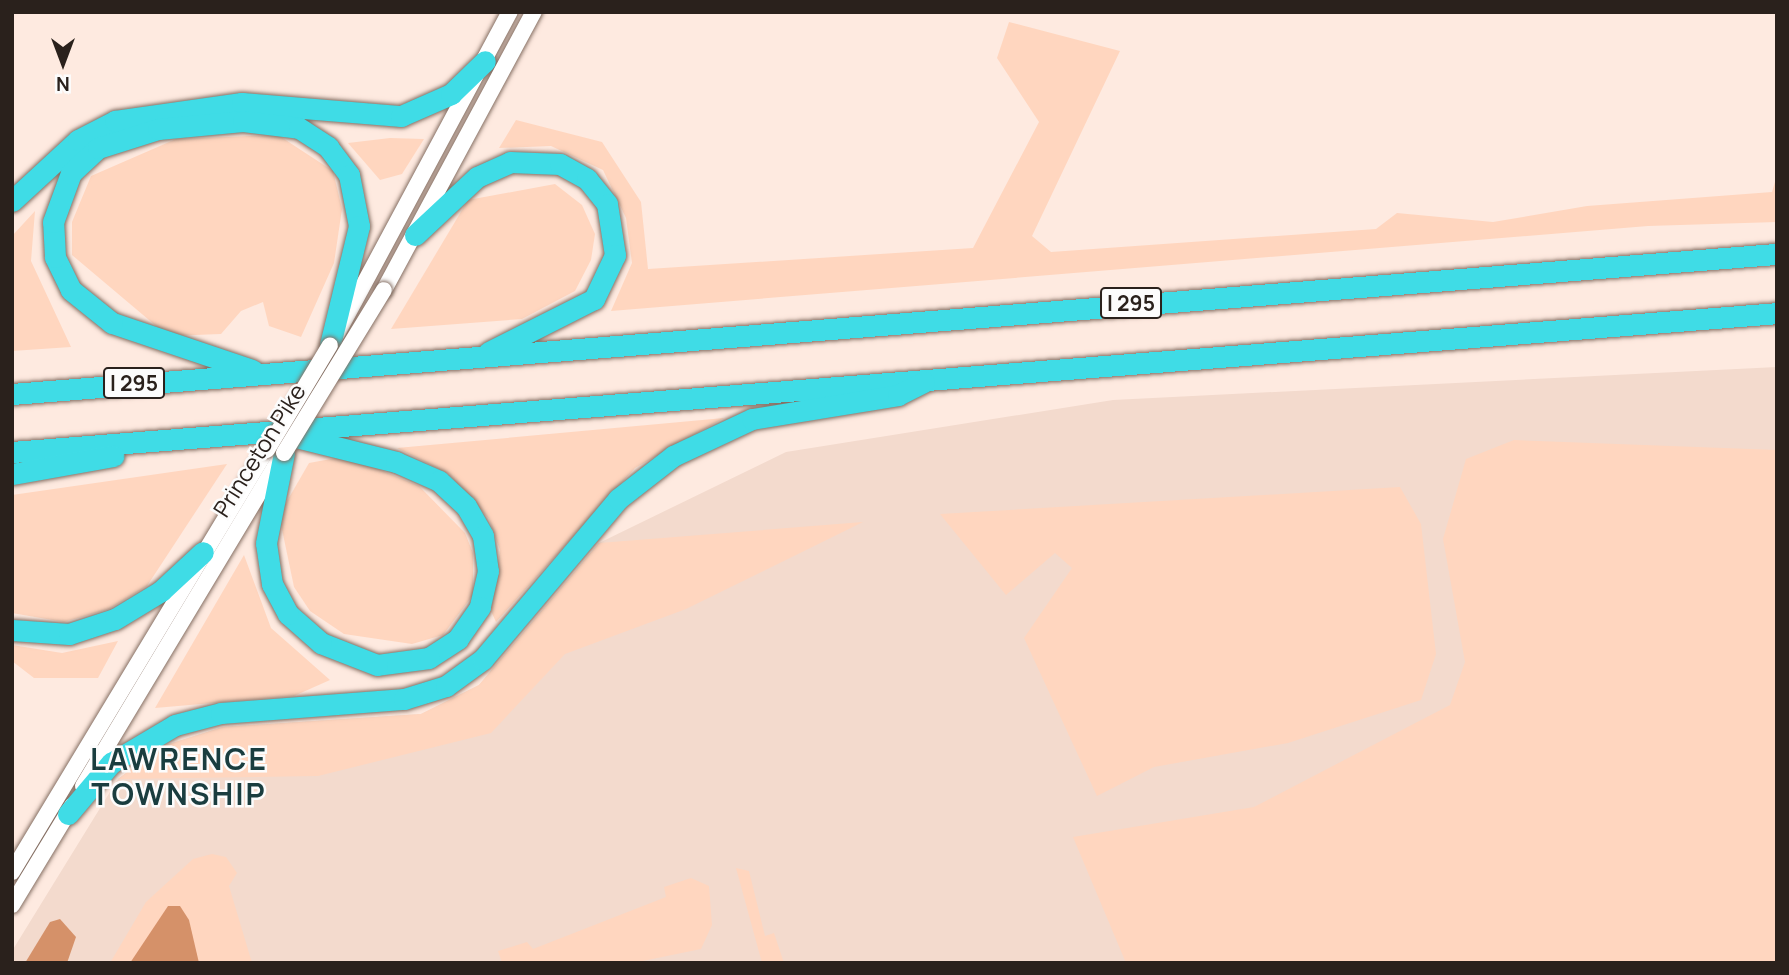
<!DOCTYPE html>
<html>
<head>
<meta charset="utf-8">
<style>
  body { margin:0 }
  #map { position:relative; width:1789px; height:975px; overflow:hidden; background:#feeae0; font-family:Manrope,sans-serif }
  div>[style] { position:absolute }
  .built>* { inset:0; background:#f3dacd }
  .green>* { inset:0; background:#ffd6bf }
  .water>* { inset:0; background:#d59169 }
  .roads { filter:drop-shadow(0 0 2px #856f63) drop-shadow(0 0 2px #856f63) }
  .secondary>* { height:16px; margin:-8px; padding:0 8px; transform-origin:8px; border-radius:8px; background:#fff }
  .highway>* { height:21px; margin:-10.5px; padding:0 10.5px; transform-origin:10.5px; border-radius:10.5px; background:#3fdce6 }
  .bridges { filter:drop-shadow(0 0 2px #856f63) drop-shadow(0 0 2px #856f63) }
  .secondary-bridge>* { height:16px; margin:-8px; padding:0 8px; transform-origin:8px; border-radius:8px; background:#fff }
  span { translate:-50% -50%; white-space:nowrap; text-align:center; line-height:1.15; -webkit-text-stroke:5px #fcfcfc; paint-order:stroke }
  .shield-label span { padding:2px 5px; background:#fcfcfc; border:2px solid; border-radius:5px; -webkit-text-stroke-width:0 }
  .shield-label { font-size:21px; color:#2a211c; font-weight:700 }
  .street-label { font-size:23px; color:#2a211c }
  .district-label { font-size:30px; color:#1a3d3f; font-weight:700; letter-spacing:2px }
  .frame { position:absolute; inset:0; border:14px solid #2a211c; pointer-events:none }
  .north { position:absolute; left:28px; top:28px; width:70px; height:70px; -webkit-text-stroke:5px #fcfcfc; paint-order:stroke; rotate:180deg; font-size:19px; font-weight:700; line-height:28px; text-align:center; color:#2a211c }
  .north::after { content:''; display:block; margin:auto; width:24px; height:32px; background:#2a211c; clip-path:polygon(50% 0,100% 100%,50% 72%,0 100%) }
</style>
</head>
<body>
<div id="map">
  <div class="built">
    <i style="clip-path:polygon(1777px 367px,1777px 963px,12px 963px,12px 951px,118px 779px,163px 746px,223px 727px,421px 714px,479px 685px,599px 543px,786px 452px,1113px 400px)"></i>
  </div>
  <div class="green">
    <i style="clip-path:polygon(1009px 22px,1120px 51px,1032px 236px,1051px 252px,1376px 229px,1397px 213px,1493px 222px,1587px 206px,1772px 192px,1777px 175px,1777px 222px,1648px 226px,611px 311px,632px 263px,626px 218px,603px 170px,551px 146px,499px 148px,516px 120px,602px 142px,641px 202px,648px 269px,973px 248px,1039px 122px,997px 58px)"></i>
    <i style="clip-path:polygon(278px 135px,333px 171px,342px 209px,334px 263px,301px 337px,269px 326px,263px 302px,241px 311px,221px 334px,168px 336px,72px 255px,72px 222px,91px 176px,176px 139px)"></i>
    <i style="clip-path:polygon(390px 138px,424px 139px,402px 174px,380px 180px,348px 143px)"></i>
    <i style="clip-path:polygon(555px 184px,582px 205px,595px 234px,591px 260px,575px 291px,522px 319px,391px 329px,468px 200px)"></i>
    <i style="clip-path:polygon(35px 211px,31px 261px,71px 347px,12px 351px,12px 236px)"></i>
    <i style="clip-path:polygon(724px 418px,635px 468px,496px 622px,491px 611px,500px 550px,489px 519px,449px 474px,397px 448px)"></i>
    <i style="clip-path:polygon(1514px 440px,1777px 450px,1777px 963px,1126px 963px,1073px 837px,1254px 807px,1450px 705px,1465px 662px,1443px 539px,1466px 459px)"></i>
    <i style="clip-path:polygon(347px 456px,419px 486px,465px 533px,473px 553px,473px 595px,443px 635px,412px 644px,344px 634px,310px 611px,294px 587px,279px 515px,309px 463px)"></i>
    <i style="clip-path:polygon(227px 464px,147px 586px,109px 609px,64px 622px,12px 613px,12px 495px)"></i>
    <i style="clip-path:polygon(1400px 487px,1421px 524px,1436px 654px,1421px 700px,1288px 743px,1154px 767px,1097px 796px,1024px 638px,1072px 568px,1055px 553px,1006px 595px,940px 514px)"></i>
    <i style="clip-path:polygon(863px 522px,686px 609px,565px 654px,491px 733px,318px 776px,118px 779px,163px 746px,223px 727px,421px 714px,479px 685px,599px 543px)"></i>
    <i style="clip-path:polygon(244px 555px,271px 628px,330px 680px,294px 696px,155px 708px)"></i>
    <i style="clip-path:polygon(118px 641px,98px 678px,34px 678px,12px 661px,12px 645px,62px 653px)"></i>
    <i style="clip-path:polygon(212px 854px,226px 857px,237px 873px,229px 886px,252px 963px,110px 963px,146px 902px,193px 859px)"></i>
    <i style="clip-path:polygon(736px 868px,749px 871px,765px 936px,774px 933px,784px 963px,762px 963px)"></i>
    <i style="clip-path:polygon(691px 878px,709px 886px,712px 925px,701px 949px,633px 963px,502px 963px,498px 951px,527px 942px,533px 949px,666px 897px,664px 887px)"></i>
  </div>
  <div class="water">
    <i style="clip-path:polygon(168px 906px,180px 906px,189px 920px,199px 963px,130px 963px)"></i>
    <i style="clip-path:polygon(60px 919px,76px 937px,67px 963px,25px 963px,50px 922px)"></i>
  </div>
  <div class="roads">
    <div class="secondary">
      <i style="left:384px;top:290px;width:316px;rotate:-61.7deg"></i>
      <i style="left:337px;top:334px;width:366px;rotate:-61.8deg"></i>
      <i style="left:83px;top:786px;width:380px;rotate:-59deg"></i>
      <i style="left:12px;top:872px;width:493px;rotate:-58.9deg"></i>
      <i style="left:12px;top:905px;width:116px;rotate:-58.8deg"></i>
    </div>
    <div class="highway">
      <i style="left:12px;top:201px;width:90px;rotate:-42.7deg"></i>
      <i style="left:78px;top:140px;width:42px;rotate:-27.2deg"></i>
      <i style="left:115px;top:121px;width:128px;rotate:-8.1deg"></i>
      <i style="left:242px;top:103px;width:160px;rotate:4.7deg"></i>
      <i style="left:401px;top:116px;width:55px;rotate:-23.7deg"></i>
      <i style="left:451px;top:94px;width:47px;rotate:-44.1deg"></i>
      <i style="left:415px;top:235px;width:85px;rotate:-43.1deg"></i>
      <i style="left:477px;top:177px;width:36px;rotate:-24deg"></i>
      <i style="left:510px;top:162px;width:50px;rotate:2.3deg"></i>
      <i style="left:560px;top:164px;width:31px;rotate:29deg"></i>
      <i style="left:587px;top:179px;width:32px;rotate:51deg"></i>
      <i style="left:607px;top:204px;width:52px;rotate:81.1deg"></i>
      <i style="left:615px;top:255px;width:49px;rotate:115.5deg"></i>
      <i style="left:594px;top:299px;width:118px;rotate:153.2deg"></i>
      <i style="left:252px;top:370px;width:148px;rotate:-161.4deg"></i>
      <i style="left:112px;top:323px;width:53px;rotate:-141.2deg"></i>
      <i style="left:71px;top:290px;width:37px;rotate:-116deg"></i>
      <i style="left:55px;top:257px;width:35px;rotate:-93deg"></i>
      <i style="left:53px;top:222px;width:52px;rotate:-69.8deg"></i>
      <i style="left:71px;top:173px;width:37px;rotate:-43deg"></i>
      <i style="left:98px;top:148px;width:63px;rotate:-17.6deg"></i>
      <i style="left:158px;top:129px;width:85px;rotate:-5.4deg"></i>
      <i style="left:243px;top:121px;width:56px;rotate:7.1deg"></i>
      <i style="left:299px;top:128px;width:35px;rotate:33deg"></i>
      <i style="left:328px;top:147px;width:35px;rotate:53deg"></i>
      <i style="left:349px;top:175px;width:52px;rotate:78.9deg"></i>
      <i style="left:359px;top:226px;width:122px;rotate:103.7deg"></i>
      <i style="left:12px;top:394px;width:1771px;rotate:-4.54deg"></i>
      <i style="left:276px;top:432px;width:124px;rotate:14deg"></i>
      <i style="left:396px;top:462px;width:47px;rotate:23.8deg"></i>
      <i style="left:439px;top:481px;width:37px;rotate:43deg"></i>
      <i style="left:466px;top:506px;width:34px;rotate:60deg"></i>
      <i style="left:483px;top:536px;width:35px;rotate:82deg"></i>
      <i style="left:488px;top:571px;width:37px;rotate:103deg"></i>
      <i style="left:480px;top:607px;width:39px;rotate:125deg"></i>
      <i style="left:458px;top:639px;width:35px;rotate:147deg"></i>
      <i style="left:429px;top:658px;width:52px;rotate:172.3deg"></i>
      <i style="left:377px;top:665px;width:60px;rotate:-158.6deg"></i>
      <i style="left:321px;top:643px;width:44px;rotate:-138.7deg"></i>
      <i style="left:288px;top:614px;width:34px;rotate:-118deg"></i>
      <i style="left:272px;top:584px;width:41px;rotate:-98.3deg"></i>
      <i style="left:266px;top:543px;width:92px;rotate:-78.7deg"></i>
      <i style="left:12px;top:452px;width:1770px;rotate:-4.5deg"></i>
      <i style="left:12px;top:474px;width:103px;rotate:-10.1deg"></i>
      <i style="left:12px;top:630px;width:57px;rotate:4deg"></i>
      <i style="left:69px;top:634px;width:48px;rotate:-18.1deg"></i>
      <i style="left:115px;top:619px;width:54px;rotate:-31.3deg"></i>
      <i style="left:161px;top:591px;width:57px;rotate:-42.9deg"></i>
      <i style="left:68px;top:814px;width:67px;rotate:-49.9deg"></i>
      <i style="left:111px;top:763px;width:74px;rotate:-30.7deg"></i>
      <i style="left:175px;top:725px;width:48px;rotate:-14.6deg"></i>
      <i style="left:221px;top:713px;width:184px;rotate:-4.4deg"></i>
      <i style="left:404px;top:699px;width:44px;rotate:-17.2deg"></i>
      <i style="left:446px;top:686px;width:46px;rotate:-36.1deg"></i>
      <i style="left:483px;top:659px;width:209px;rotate:-49.8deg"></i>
      <i style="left:618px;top:499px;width:70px;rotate:-38deg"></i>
      <i style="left:673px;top:456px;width:87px;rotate:-25.1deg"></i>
      <i style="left:752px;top:419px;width:148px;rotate:-9.3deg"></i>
      <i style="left:898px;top:395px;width:29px;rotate:-27deg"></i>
    </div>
  </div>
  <div class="bridges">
    <div class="secondary-bridge">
      <i style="left:267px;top:450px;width:122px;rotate:-59deg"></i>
      <i style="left:284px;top:453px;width:191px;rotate:-58.5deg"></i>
    </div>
  </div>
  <div class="shield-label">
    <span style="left:1131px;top:303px">I 295</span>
    <span style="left:134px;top:383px">I 295</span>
  </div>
  <div class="street-label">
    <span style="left:259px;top:450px;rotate:-58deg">Princeton Pike</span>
  </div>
  <div class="district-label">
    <span style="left:179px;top:776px">LAWRENCE<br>TOWNSHIP</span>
  </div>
  <div class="frame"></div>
  <div class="north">N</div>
</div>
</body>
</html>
